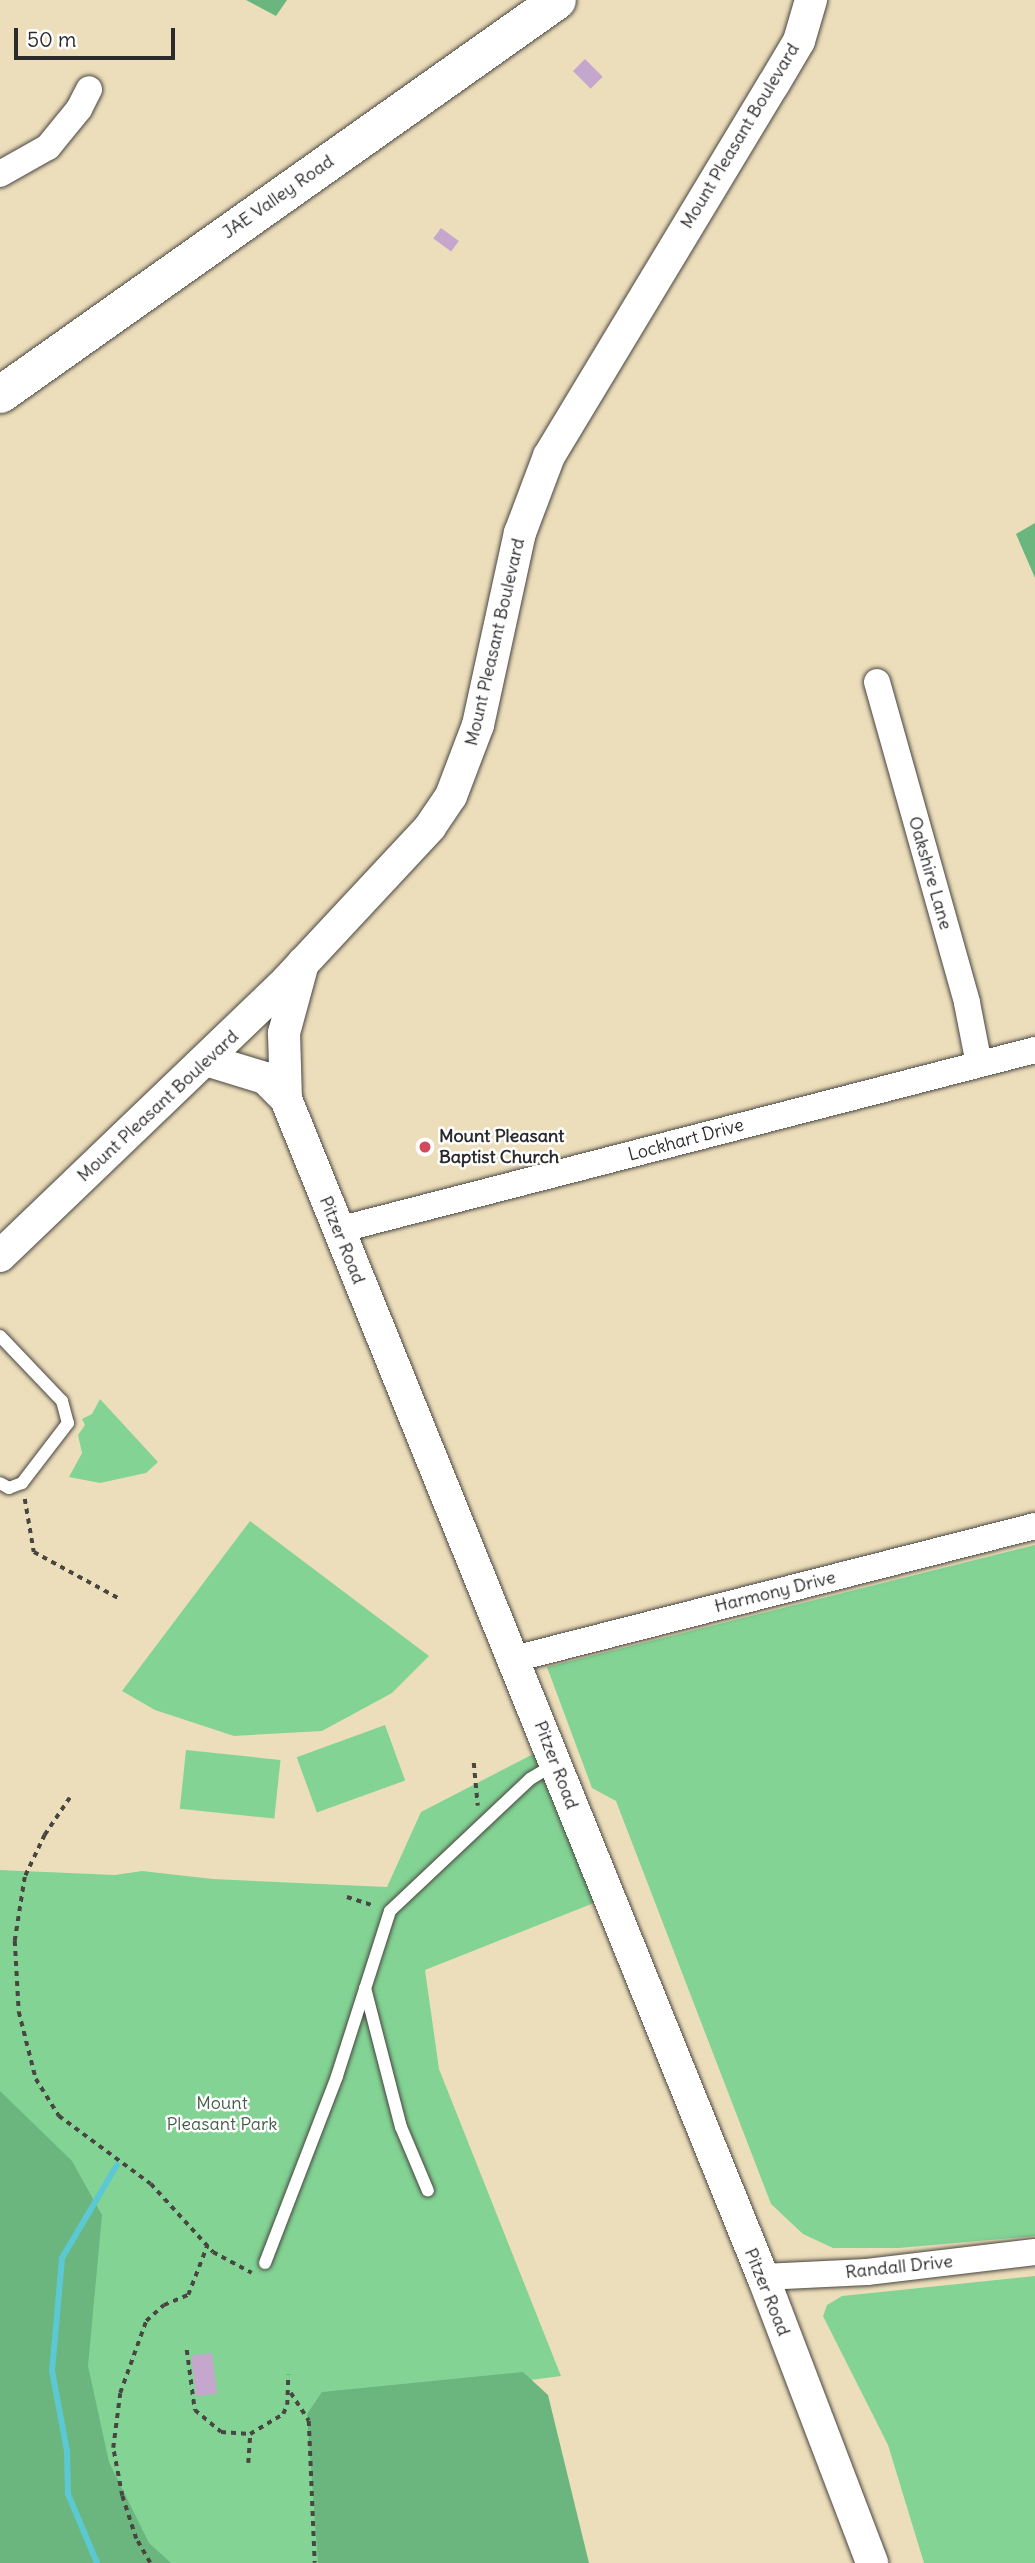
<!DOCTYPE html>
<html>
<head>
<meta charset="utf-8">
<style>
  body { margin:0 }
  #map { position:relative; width:1035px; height:2563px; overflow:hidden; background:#eddebb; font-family:Delius,sans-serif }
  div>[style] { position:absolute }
  .green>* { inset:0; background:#83d494; transform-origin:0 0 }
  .forest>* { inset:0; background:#6ab67e }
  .stream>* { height:6px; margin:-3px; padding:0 3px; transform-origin:3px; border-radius:3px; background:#5cc8d2 }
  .building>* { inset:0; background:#c5a6cc; transform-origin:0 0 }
  .path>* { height:3.5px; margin-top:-1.75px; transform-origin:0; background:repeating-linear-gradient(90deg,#484641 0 5px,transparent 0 10px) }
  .roads { filter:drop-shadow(0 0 2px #484641) drop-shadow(0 0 2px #484641) }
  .service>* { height:12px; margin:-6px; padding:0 6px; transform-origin:6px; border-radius:6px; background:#fff }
  .minor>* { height:26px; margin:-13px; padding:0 13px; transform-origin:13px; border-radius:13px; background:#fff }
  .tertiary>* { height:32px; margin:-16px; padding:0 16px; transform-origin:16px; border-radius:16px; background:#fff }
  .secondary>* { height:37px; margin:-18.5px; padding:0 18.5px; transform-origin:18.5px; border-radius:18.5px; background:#fff }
  .dots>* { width:19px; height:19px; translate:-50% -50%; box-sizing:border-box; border:4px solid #fff; border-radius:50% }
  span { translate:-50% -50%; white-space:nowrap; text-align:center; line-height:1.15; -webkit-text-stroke:5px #fff; paint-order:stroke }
  .street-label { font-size:18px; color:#2b2b2b }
  .poi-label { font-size:18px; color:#2b2b2b; font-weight:700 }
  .left { translate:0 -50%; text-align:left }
  .park-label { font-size:18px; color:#455e4a }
  .scale { position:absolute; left:14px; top:28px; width:161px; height:32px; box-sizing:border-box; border:4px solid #2b2b2b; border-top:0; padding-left:9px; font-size:21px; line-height:24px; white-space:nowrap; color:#2b2b2b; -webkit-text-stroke:5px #fff; paint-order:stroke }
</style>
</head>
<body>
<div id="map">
  <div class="green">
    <i style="clip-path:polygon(100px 1399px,158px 1462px,146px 1473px,100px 1483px,69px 1477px,82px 1453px,78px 1435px,85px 1425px,82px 1419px,92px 1414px)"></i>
    <i style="clip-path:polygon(250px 1521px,429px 1656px,392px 1693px,322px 1731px,234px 1736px,155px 1710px,122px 1691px)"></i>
    <i style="clip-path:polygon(1035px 1545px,1035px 2236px,899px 2248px,833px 2248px,803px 2234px,771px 2204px,616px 1801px,592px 1788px,547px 1667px)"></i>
    <i style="left:385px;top:1725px;width:59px;height:94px;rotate:70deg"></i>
    <i style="left:186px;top:1750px;width:95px;height:59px;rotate:6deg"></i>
    <i style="clip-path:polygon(539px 1751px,599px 1901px,425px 1970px,439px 2069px,561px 2376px,326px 2407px,346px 2563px,114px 2563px,0 2247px,0 1870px,115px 1875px,142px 1871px,213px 1879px,387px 1887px,421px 1812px)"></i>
    <i style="clip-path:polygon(1035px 2276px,1035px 2563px,924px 2563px,888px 2445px,823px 2316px,827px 2305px,842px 2296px)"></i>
  </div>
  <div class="forest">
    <i style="clip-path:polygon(246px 0,287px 0,276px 16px)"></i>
    <i style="clip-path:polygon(1035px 523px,1035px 578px,1016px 534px)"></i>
    <i style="clip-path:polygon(0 2091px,72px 2161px,102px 2215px,88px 2366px,109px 2462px,149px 2543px,171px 2563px,0 2563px)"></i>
    <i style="clip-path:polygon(523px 2372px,548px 2395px,589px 2563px,318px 2563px,307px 2414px,322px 2392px)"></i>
  </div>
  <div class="stream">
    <i style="left:97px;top:2563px;width:75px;rotate:-112.8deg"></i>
    <i style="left:68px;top:2494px;width:43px;rotate:-91.3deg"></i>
    <i style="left:67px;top:2451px;width:81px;rotate:-100.6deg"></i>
    <i style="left:52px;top:2371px;width:113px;rotate:-84.9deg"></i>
    <i style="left:62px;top:2258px;width:108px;rotate:-59.4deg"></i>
  </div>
  <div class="building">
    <i style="left:585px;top:59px;width:25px;height:17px;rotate:45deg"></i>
    <i style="left:441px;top:228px;width:22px;height:13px;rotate:36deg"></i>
    <i style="left:212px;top:2353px;width:41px;height:21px;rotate:83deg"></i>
  </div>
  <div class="path">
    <i style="left:25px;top:1499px;width:54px;rotate:80.4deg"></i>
    <i style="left:34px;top:1552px;width:98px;rotate:28.7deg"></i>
    <i style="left:474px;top:1763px;width:43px;rotate:84.7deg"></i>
    <i style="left:70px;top:1798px;width:45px;rotate:124deg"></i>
    <i style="left:45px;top:1835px;width:47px;rotate:115.5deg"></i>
    <i style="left:25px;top:1877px;width:65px;rotate:98.9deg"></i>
    <i style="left:15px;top:1941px;width:71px;rotate:86.8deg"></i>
    <i style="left:19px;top:2012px;width:69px;rotate:75.8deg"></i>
    <i style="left:36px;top:2079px;width:44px;rotate:58.1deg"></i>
    <i style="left:59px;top:2116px;width:114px;rotate:36.5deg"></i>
    <i style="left:151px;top:2184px;width:92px;rotate:47.6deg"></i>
    <i style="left:213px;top:2252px;width:44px;rotate:28.3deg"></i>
    <i style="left:347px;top:1897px;width:28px;rotate:18deg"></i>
    <i style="left:187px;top:2350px;width:61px;rotate:82.4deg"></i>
    <i style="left:195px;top:2410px;width:34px;rotate:40deg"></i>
    <i style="left:221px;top:2432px;width:29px;rotate:4deg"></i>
    <i style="left:291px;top:2393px;width:33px;rotate:57deg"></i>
    <i style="left:309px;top:2421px;width:142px;rotate:87.6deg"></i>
    <i style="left:248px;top:2463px;width:29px;rotate:-86deg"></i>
    <i style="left:250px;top:2434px;width:39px;rotate:-31deg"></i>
    <i style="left:283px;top:2414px;width:10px;rotate:-66deg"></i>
    <i style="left:287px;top:2405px;width:30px;rotate:-88deg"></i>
    <i style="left:150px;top:2563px;width:28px;rotate:-120deg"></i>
    <i style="left:136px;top:2539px;width:45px;rotate:-108deg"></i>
    <i style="left:122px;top:2496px;width:49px;rotate:-100.6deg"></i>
    <i style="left:113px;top:2448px;width:55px;rotate:-82.7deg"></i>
    <i style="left:120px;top:2393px;width:77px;rotate:-70.1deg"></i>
    <i style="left:146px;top:2321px;width:24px;rotate:-42deg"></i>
    <i style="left:164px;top:2305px;width:26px;rotate:-23deg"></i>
    <i style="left:188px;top:2295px;width:53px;rotate:-68.8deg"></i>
  </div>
  <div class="roads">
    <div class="service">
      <i style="left:0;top:1336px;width:90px;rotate:46.4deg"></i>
      <i style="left:62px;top:1401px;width:23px;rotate:75deg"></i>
      <i style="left:68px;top:1423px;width:76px;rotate:127.5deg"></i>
      <i style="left:22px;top:1483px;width:14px;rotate:159deg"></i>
      <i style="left:9px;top:1488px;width:10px;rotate:-151deg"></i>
      <i style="left:365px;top:1988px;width:144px;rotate:75.5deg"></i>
      <i style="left:401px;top:2127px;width:69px;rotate:67.1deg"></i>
      <i style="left:265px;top:2263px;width:200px;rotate:-68.9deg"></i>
      <i style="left:337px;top:2076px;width:173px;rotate:-72.2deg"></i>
      <i style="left:390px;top:1911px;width:192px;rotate:-43.3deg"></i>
      <i style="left:530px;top:1779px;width:29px;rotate:-31deg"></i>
    </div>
    <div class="minor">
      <i style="left:0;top:174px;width:55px;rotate:-29.4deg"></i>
      <i style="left:48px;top:147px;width:49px;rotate:-50.8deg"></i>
      <i style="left:79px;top:109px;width:22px;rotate:-63deg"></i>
      <i style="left:877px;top:682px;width:333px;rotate:74.3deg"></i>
      <i style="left:967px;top:1003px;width:62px;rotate:78.9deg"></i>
      <i style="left:338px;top:1230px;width:720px;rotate:-14.48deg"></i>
      <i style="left:514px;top:1659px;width:538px;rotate:-14.32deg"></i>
      <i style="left:763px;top:2277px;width:104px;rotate:-2.8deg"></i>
      <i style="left:867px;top:2272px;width:169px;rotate:-6.8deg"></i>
    </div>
    <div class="tertiary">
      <i style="left:303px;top:963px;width:73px;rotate:105.2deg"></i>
      <i style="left:284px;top:1033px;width:66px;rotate:88.3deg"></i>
      <i style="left:286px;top:1099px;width:1271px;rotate:67.96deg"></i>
      <i style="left:763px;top:2277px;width:306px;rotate:69.1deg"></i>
      <i style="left:206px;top:1060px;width:62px;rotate:17deg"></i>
      <i style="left:265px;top:1078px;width:30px;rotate:45deg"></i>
      <i style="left:0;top:1256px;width:389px;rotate:-43.8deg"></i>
      <i style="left:281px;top:987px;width:219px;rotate:-47deg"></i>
      <i style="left:430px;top:827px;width:37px;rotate:-56deg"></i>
      <i style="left:451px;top:796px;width:76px;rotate:-69.2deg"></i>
      <i style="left:478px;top:725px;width:197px;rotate:-77.7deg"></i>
      <i style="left:520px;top:533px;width:82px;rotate:-69.4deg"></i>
      <i style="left:549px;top:456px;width:433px;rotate:-58.9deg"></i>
      <i style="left:773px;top:85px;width:51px;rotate:-59.4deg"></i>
      <i style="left:799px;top:41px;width:43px;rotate:-73.7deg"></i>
    </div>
    <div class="secondary">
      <i style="left:0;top:394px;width:682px;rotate:-35.27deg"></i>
    </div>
  </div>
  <div class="dots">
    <i style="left:425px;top:1147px;background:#d1495b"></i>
  </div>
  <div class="street-label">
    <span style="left:740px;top:136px;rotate:-59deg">Mount Pleasant Boulevard</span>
    <span style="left:278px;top:197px;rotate:-35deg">JAE Valley Road</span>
    <span style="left:495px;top:642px;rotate:-77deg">Mount Pleasant Boulevard</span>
    <span style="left:930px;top:873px;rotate:74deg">Oakshire Lane</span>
    <span style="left:158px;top:1106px;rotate:-43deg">Mount Pleasant Boulevard</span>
    <span style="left:686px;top:1140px;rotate:-15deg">Lockhart Drive</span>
    <span style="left:342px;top:1240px;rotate:68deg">Pitzer Road</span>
    <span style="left:775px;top:1592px;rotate:-14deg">Harmony Drive</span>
    <span style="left:556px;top:1765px;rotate:69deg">Pitzer Road</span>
    <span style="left:899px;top:2267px;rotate:-6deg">Randall Drive</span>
    <span style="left:767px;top:2292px;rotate:68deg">Pitzer Road</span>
  </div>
  <div class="poi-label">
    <span class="left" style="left:439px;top:1147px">Mount Pleasant<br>Baptist Church</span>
  </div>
  <div class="park-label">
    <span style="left:222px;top:2114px">Mount<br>Pleasant Park</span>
  </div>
  <div class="scale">50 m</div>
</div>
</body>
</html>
